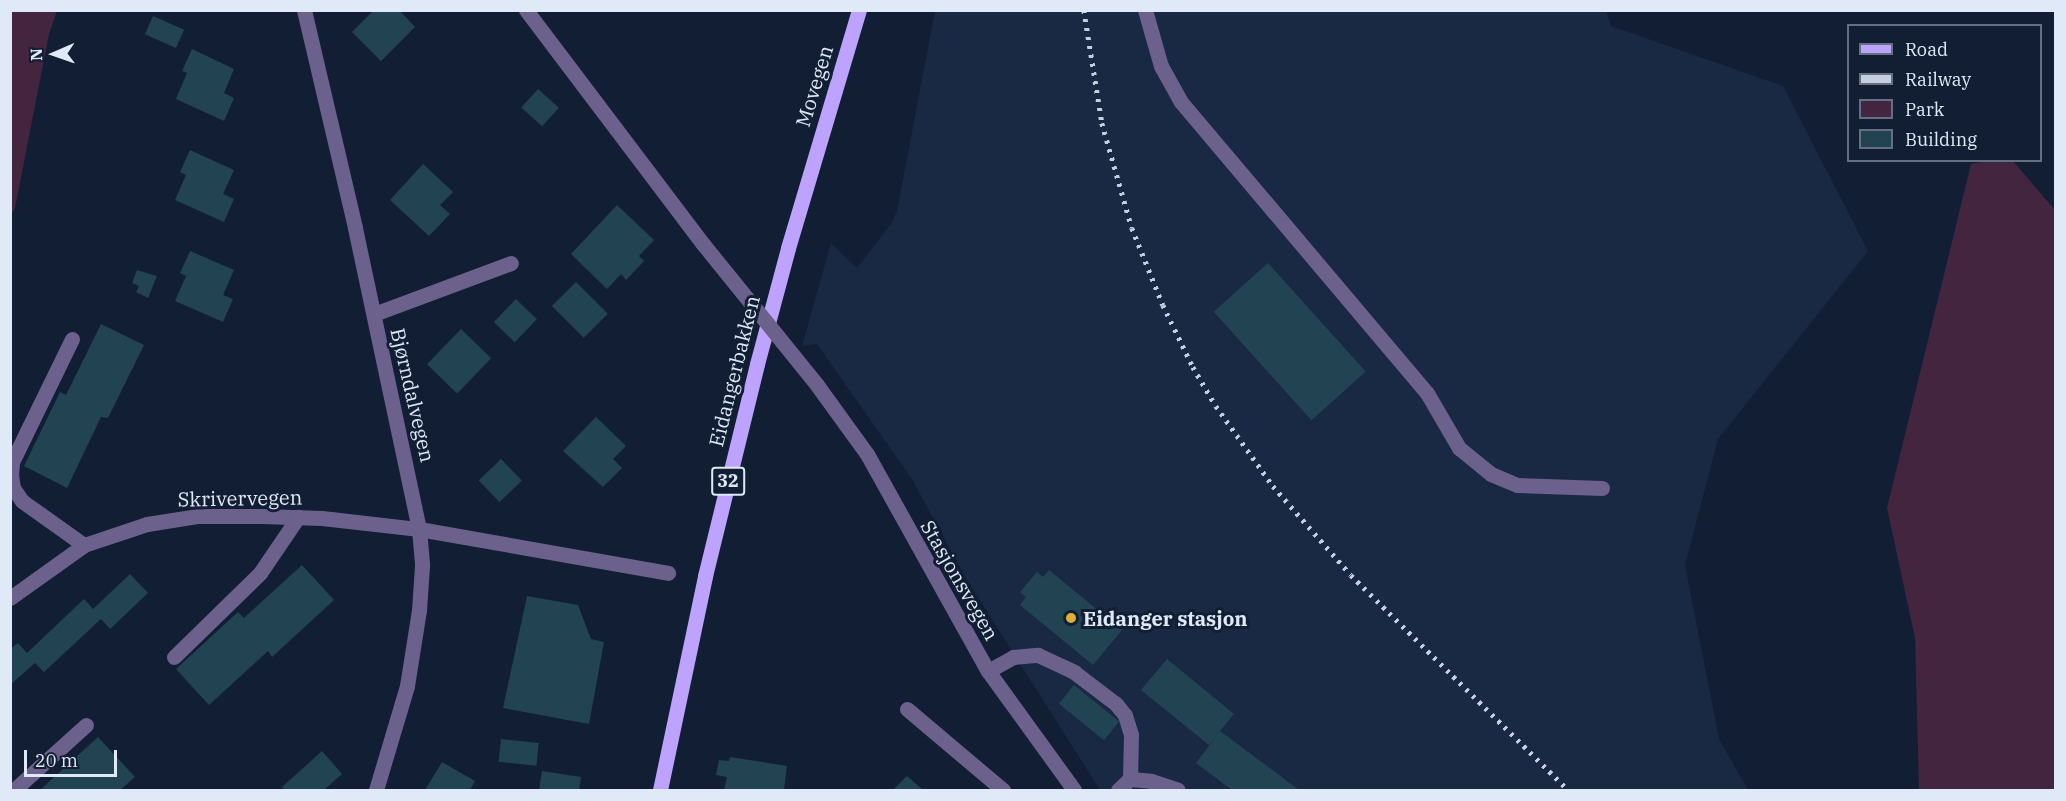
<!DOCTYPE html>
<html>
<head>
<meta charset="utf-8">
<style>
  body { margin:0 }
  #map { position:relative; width:2066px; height:801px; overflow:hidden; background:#121e34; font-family:"IBM Plex Serif",serif }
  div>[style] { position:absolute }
  .built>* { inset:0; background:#192944 }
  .green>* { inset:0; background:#43253f }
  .building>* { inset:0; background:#224452; transform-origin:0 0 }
  .service>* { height:15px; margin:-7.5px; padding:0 7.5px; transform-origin:7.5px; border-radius:7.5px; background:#6c618c }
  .minor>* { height:15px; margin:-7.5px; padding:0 7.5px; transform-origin:7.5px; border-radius:7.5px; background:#6c618c }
  .primary>* { height:15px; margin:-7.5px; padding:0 7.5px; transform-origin:7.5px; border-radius:7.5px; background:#bda3fe }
  .rail>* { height:4.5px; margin-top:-2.25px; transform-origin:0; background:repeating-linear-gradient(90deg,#c6cfdf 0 3px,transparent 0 9px) }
  .minor-bridge>* { height:15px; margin:-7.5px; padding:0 7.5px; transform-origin:7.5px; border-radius:7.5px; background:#6c618c }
  .dots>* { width:16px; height:16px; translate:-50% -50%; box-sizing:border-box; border:3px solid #121e34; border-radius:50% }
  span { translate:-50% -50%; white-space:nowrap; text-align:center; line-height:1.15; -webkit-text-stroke:6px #121e34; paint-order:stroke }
  .shield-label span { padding:2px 4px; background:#121e34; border:2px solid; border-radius:4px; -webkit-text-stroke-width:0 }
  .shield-label { font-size:18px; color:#e0e9f8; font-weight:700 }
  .street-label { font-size:20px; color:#e0e9f8 }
  .poi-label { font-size:20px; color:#e0e9f8; font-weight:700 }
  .left { translate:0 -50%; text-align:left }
  .frame { position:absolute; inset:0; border:12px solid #e0e9f8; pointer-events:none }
  .legend { position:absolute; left:1847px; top:24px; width:195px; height:138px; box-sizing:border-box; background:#121e34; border:2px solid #646f82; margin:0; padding:8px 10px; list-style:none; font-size:18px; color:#e0e9f8 }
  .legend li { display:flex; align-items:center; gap:12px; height:30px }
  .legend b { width:30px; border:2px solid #646f82 }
  .north { position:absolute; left:24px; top:24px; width:60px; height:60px; -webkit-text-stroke:4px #121e34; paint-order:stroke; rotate:268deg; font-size:16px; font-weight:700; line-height:24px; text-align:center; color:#e0e9f8 }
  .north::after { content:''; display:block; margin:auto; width:21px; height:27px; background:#e0e9f8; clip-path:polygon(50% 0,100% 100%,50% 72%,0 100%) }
  .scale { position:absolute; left:24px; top:750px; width:93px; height:27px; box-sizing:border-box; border:3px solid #e0e9f8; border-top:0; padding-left:8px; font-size:18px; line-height:21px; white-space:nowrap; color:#e0e9f8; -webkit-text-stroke:4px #121e34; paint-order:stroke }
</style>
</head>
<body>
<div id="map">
  <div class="built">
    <i style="clip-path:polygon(935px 11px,1606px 11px,1611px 26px,1783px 86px,1868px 251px,1718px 439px,1685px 565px,1719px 739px,1748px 790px,1100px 790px,967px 580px,912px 479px,817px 344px,802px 346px,831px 243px,857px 268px,891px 224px,897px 211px)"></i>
  </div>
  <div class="green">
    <i style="clip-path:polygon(11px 10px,57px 11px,49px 34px,15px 208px,11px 214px)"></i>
    <i style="clip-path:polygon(1991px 160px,2013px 161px,2055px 210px,2055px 790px,1919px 790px,1915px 638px,1887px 508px,1971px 164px)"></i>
  </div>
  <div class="building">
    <i style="clip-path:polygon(374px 10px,399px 10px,415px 27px,381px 61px,352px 32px)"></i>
    <i style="left:153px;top:16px;width:34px;height:20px;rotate:24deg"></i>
    <i style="clip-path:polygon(192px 49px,234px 69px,224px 93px,234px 98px,224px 121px,176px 99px,187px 73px,182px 71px)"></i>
    <i style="left:538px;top:89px;width:28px;height:25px;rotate:42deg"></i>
    <i style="clip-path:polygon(190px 150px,234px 170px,223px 194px,234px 199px,224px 222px,175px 200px,186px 175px,180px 172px)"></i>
    <i style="clip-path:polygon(423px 164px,453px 192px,440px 205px,450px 214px,429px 236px,390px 200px)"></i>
    <i style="clip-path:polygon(617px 205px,654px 240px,639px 256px,644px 261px,626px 280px,621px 274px,607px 289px,571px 254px)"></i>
    <i style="clip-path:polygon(190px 251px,234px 270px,223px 295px,233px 299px,223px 322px,175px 301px,186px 276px,180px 273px)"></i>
    <i style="left:1268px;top:263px;width:146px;height:73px;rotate:48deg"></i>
    <i style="clip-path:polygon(137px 270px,157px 276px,148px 298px,136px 292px,139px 286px,132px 283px)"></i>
    <i style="left:576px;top:282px;width:45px;height:34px;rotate:45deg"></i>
    <i style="left:516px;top:299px;width:29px;height:32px;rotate:44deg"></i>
    <i style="clip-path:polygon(101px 324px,144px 345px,108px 418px,101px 417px,67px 488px,24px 466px,60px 392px,66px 395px)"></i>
    <i style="left:461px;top:329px;width:42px;height:49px;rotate:44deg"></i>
    <i style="clip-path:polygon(596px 417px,626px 446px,613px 459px,622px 468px,603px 487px,563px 451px)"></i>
    <i style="left:501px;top:459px;width:30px;height:31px;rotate:46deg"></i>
    <i style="clip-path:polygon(302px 565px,334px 600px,272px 657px,268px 651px,209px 705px,176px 669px,238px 612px,244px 618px)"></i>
    <i style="clip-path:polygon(1049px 570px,1122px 630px,1093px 665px,1020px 605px,1026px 597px,1020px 592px,1037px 572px,1043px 577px)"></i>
    <i style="clip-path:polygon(130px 574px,148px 593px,110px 629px,101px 619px,44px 672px,35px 663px,10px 685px,10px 649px,18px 643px,27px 653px,84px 599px,93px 609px)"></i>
    <i style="clip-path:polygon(527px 596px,578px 605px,591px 639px,604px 642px,589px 724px,503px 708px)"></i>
    <i style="clip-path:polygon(1167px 659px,1234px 714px,1220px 731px,1299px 790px,1232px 790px,1196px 763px,1218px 734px,1209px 745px,1141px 690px)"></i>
    <i style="left:1074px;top:685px;width:58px;height:24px;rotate:39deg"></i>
    <i style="clip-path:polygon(98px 737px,135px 777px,120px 790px,40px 790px)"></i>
    <i style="left:501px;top:739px;width:38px;height:23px;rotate:6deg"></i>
    <i style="clip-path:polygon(322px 751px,342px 774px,324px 790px,285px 790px,282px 787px)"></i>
    <i style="clip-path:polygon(730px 757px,787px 766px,784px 790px,724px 790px,727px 777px,716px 775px,719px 760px,729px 761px)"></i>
    <i style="clip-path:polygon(442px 762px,475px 781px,470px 790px,425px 790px)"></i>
    <i style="clip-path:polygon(542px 771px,581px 777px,579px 790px,539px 790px)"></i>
    <i style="clip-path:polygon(907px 776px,923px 790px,894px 789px)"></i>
  </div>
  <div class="service">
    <i style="left:1145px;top:10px;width:58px;rotate:74.1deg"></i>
    <i style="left:1161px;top:66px;width:41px;rotate:60.9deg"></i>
    <i style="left:1181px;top:102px;width:381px;rotate:49.8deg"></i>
    <i style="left:1427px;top:393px;width:64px;rotate:59.8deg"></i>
    <i style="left:1459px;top:448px;width:41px;rotate:39.1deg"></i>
    <i style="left:1491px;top:474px;width:28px;rotate:23deg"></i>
    <i style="left:1517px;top:485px;width:85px;rotate:2deg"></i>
    <i style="left:374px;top:314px;width:146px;rotate:-20.4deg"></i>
    <i style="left:72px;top:339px;width:137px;rotate:116deg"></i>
    <i style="left:12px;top:462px;width:13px;rotate:94deg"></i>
    <i style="left:11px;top:475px;width:13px;rotate:81deg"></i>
    <i style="left:13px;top:488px;width:16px;rotate:55deg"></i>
    <i style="left:22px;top:501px;width:76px;rotate:35.4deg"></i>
    <i style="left:419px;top:529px;width:253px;rotate:10deg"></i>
    <i style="left:174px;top:657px;width:120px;rotate:-44.3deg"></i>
    <i style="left:260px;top:573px;width:68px;rotate:-55.8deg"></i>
    <i style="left:988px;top:671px;width:29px;rotate:-29deg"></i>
    <i style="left:1013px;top:657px;width:25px;rotate:-5deg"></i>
    <i style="left:1038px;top:655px;width:40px;rotate:25deg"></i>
    <i style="left:1074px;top:672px;width:53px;rotate:37.3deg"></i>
    <i style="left:1116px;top:704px;width:14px;rotate:51deg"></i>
    <i style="left:1125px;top:715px;width:21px;rotate:73deg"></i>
    <i style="left:1131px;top:735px;width:44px;rotate:91.3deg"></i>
    <i style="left:907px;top:709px;width:126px;rotate:40.2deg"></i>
    <i style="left:14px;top:790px;width:97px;rotate:-42.1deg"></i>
    <i style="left:1118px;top:790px;width:16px;rotate:-43deg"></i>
    <i style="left:1130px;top:779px;width:21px;rotate:5deg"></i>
    <i style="left:1151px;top:781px;width:28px;rotate:18deg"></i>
  </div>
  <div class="minor">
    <i style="left:304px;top:10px;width:224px;rotate:76.8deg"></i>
    <i style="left:355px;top:228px;width:308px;rotate:78deg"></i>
    <i style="left:419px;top:529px;width:37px;rotate:85deg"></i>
    <i style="left:422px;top:566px;width:44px;rotate:93.9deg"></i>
    <i style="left:419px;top:610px;width:77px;rotate:99deg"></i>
    <i style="left:407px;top:686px;width:109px;rotate:106.6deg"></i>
    <i style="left:526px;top:10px;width:293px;rotate:52.9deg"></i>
    <i style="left:817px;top:385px;width:85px;rotate:54.1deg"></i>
    <i style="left:867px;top:454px;width:248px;rotate:60.9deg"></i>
    <i style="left:988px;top:671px;width:147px;rotate:54.1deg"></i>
    <i style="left:10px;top:598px;width:91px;rotate:-35.6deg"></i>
    <i style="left:84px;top:545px;width:66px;rotate:-18.4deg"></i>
    <i style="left:147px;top:524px;width:52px;rotate:-8.9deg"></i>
    <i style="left:198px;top:516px;width:63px"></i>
    <i style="left:261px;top:516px;width:61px;rotate:1.9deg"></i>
    <i style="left:322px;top:518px;width:98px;rotate:6.5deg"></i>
  </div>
  <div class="primary">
    <i style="left:660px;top:790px;width:219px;rotate:-78.1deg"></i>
    <i style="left:705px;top:576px;width:218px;rotate:-76.2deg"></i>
    <i style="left:757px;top:364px;width:120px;rotate:-75deg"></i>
    <i style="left:788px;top:248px;width:248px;rotate:-73.4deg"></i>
  </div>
  <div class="rail">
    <i style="left:1084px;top:10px;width:114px;rotate:80.9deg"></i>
    <i style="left:1102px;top:123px;width:109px;rotate:74.1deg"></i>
    <i style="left:1132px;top:228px;width:83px;rotate:68.1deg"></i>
    <i style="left:1163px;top:305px;width:69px;rotate:64.2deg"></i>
    <i style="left:1193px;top:367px;width:45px;rotate:59.5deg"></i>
    <i style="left:1216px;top:406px;width:98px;rotate:54.5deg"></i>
    <i style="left:1273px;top:486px;width:118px;rotate:48.8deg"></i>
    <i style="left:1351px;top:575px;width:305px;rotate:44.7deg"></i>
  </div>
  <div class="minor-bridge">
    <i style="left:703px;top:244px;width:181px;rotate:51deg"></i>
  </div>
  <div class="dots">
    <i style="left:1071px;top:618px;background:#dfb133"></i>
  </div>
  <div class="shield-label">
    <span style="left:728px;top:481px">32</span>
  </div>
  <div class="street-label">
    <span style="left:814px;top:86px;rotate:-73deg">Movegen</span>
    <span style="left:734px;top:371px;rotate:-76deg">Eidangerbakken</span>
    <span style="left:413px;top:395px;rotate:77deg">Bjørndalvegen</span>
    <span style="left:240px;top:498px;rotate:-1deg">Skrivervegen</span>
    <span style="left:960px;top:580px;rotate:60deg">Stasjonsvegen</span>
  </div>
  <div class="poi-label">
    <span class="left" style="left:1083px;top:618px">Eidanger stasjon</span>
  </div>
  <div class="frame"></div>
  <ul class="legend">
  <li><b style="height:8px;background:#bda3fe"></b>Road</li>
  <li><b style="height:8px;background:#c6cfdf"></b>Railway</li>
  <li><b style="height:16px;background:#43253f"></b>Park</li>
  <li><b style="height:16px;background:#224452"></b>Building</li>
  </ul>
  <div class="north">N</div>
  <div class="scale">20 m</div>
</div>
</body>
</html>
